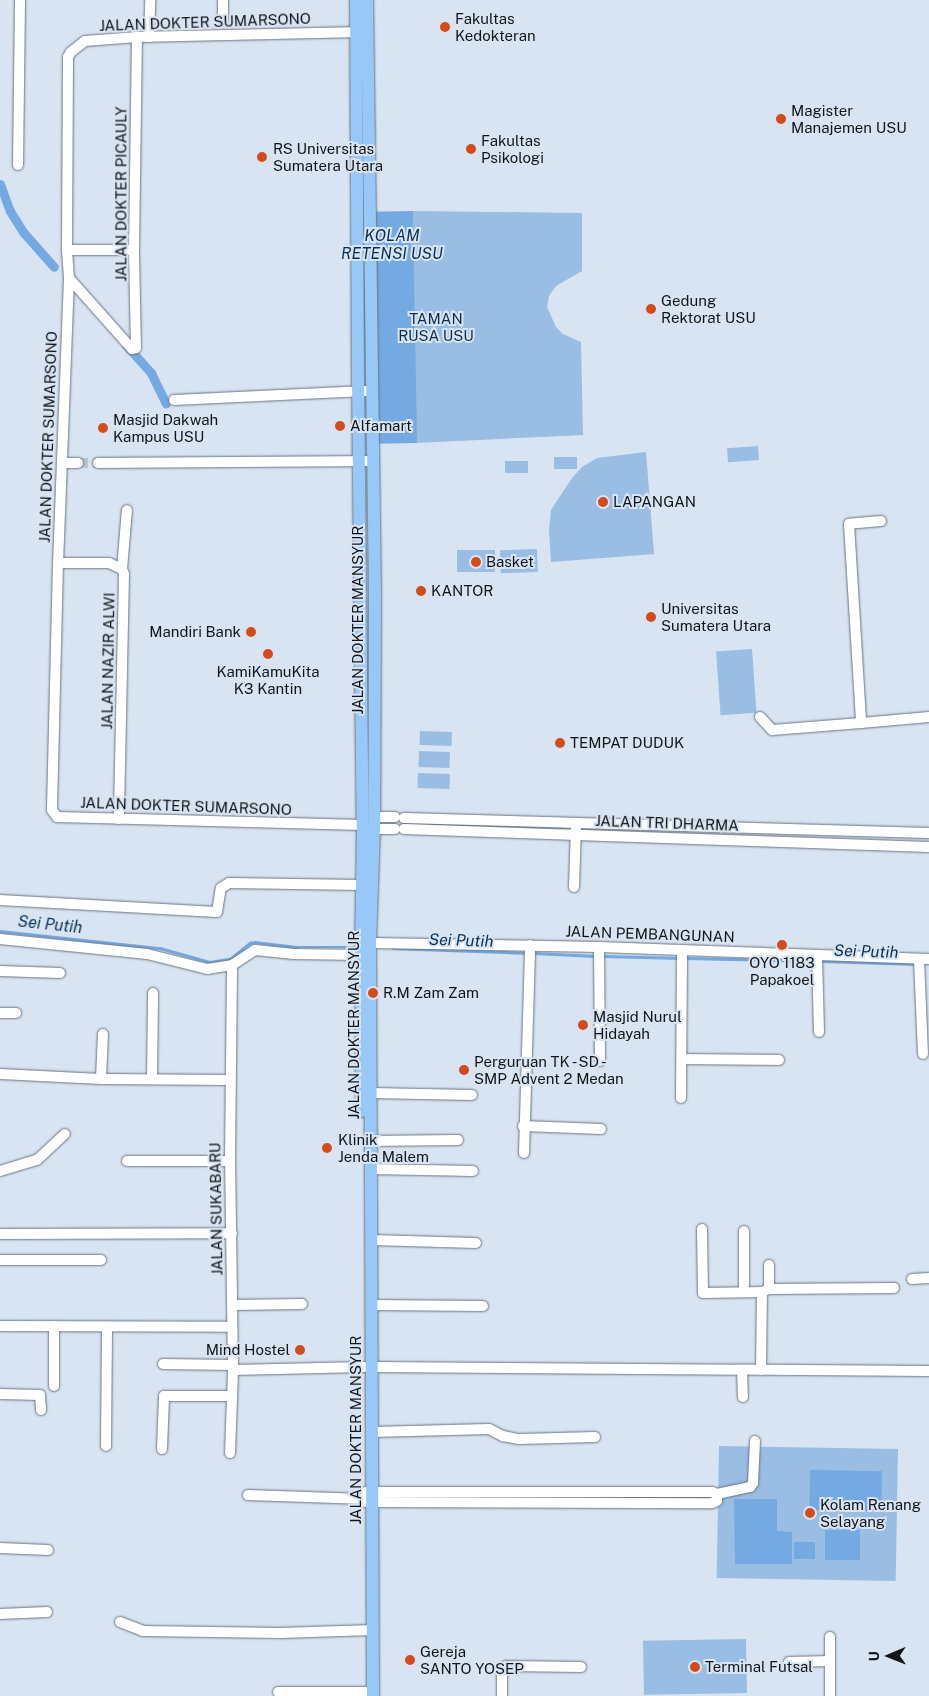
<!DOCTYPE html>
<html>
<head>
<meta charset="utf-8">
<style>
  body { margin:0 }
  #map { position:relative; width:929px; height:1696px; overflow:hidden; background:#d8e4f1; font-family:"Public Sans",sans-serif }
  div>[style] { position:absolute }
  .green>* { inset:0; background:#99bde3; transform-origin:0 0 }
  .water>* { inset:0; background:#75a9e1; transform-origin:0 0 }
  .stream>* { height:2.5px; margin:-1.25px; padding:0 1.25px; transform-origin:1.25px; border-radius:1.25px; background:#75a9e1 }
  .canal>* { height:9px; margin:-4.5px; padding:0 4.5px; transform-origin:4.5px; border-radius:4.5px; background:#75a9e1 }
  .minor-tunnel>* { height:10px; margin-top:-5px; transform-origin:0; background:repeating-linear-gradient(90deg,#bac5d1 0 10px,transparent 0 15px) }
  .roads { filter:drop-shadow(0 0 1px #6a7480) drop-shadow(0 0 1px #6a7480) }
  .minor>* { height:10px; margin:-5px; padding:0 5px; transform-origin:5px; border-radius:5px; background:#fff }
  .major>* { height:12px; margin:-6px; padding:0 6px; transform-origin:6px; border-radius:6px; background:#98c8f8 }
  .dots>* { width:14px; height:14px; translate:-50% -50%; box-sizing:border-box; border:2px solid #d8e4f1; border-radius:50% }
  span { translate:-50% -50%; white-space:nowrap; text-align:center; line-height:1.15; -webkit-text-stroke:4px #d8e4f1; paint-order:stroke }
  .poi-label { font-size:15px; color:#11151a }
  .left { translate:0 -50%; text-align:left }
  .right { translate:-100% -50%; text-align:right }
  .street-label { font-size:15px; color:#11151a }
  .park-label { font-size:15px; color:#093054 }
  .water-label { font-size:16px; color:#082f53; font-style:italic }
  .north { position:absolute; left:864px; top:1631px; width:50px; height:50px; -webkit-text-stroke:4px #d8e4f1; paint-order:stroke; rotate:269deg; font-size:14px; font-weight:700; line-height:20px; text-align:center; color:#11151a }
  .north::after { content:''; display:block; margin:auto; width:18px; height:22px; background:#11151a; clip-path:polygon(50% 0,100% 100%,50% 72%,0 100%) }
</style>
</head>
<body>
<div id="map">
  <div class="green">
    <i style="clip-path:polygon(413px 211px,582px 213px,582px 271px,556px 286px,549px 296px,547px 307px,556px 327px,563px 334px,581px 342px,583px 435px,416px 443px)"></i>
    <i style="left:758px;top:446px;width:14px;height:31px;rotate:86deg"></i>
    <i style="clip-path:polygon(646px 452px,654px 554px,551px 562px,549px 529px,551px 510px,572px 478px,582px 467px,597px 458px)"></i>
    <i style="left:554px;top:457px;width:23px;height:12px"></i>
    <i style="left:505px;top:461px;width:23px;height:12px"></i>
    <i style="left:537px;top:549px;width:23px;height:37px;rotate:88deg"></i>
    <i style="left:495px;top:550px;width:22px;height:38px;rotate:90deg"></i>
    <i style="left:752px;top:649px;width:64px;height:36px;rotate:86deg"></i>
    <i style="left:420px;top:731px;width:32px;height:14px;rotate:2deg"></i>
    <i style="left:419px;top:751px;width:31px;height:16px;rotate:2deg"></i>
    <i style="left:418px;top:773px;width:32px;height:15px;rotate:2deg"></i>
    <i style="left:719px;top:1446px;width:179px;height:132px;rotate:1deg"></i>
    <i style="left:746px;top:1639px;width:54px;height:103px;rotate:89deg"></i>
  </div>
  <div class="water">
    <i style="left:413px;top:211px;width:232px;height:44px;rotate:89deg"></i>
    <i style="left:810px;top:1470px;width:72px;height:40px;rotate:1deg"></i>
    <i style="clip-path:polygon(734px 1499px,777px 1499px,777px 1531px,792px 1532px,792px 1564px,735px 1564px)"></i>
    <i style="left:860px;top:1530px;width:30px;height:35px;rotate:90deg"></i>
    <i style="left:794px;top:1542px;width:21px;height:17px"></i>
  </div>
  <div class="stream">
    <i style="left:0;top:931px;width:161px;rotate:6.1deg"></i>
    <i style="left:160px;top:948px;width:52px;rotate:15.6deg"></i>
    <i style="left:210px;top:962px;width:20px;rotate:-9deg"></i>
    <i style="left:230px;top:959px;width:26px;rotate:-39deg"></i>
    <i style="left:250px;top:943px;width:5px;rotate:-11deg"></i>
    <i style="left:255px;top:942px;width:42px;rotate:6.8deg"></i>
    <i style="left:297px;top:947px;width:61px"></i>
    <i style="left:393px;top:948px;width:135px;rotate:2.1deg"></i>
    <i style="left:533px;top:953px;width:62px;rotate:2.8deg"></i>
    <i style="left:601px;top:956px;width:79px;rotate:1.5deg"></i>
    <i style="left:686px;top:958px;width:129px;rotate:1.3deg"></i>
    <i style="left:821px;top:961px;width:97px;rotate:1.8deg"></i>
  </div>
  <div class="canal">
    <i style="left:0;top:184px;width:29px;rotate:70deg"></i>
    <i style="left:10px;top:211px;width:26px;rotate:58deg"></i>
    <i style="left:24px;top:233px;width:45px;rotate:48.6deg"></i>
    <i style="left:126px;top:345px;width:38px;rotate:48deg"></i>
    <i style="left:151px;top:373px;width:34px;rotate:64deg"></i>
  </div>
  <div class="minor-tunnel">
    <i style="left:78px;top:463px;width:20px"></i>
  </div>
  <div class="roads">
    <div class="minor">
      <i style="left:223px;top:0;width:19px;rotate:90deg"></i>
      <i style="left:362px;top:32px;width:225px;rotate:178.7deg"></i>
      <i style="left:137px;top:37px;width:52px;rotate:175.6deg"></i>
      <i style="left:85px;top:41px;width:18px;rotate:142deg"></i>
      <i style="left:71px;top:52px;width:6px;rotate:121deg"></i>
      <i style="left:68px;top:57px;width:193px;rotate:90.3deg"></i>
      <i style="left:67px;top:250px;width:28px;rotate:86deg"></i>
      <i style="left:69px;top:278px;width:285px;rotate:92.2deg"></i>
      <i style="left:58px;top:563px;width:247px;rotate:91.4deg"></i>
      <i style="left:52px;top:810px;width:9px;rotate:54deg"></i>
      <i style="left:57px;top:817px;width:306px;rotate:1.5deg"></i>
      <i style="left:149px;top:37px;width:37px;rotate:-88deg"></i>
      <i style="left:18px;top:165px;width:165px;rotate:-89.3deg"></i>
      <i style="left:67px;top:250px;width:67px"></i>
      <i style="left:69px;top:278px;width:95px;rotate:48.4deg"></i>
      <i style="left:132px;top:349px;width:4px;rotate:-14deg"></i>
      <i style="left:136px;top:348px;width:98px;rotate:-91.2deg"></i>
      <i style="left:134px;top:250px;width:213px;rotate:-89.2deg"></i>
      <i style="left:174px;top:400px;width:192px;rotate:-2.7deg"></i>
      <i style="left:62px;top:463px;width:16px"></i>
      <i style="left:98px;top:463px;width:275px;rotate:-0.4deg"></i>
      <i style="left:881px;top:521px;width:32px;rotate:175deg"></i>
      <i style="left:849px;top:524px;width:199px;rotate:86.5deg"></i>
      <i style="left:861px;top:723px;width:68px;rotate:-5deg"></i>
      <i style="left:58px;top:563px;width:51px"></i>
      <i style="left:109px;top:563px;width:14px;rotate:25deg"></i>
      <i style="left:122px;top:569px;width:5px;rotate:68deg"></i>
      <i style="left:124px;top:574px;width:245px;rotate:91.2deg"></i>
      <i style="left:122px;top:569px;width:59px;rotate:-85.2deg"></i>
      <i style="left:760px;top:717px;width:18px;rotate:47deg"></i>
      <i style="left:772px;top:730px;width:89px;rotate:-4.5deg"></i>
      <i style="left:374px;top:817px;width:21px"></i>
      <i style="left:404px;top:818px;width:525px;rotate:1.64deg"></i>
      <i style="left:374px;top:829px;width:21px"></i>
      <i style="left:404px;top:829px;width:525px;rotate:1.96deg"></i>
      <i style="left:574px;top:887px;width:59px;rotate:-88.1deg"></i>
      <i style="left:0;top:900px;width:217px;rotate:3.2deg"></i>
      <i style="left:217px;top:912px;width:24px;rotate:-81deg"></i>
      <i style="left:221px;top:888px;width:9px;rotate:-32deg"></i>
      <i style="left:229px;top:883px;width:132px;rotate:0.9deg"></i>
      <i style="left:0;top:939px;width:148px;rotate:5.8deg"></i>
      <i style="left:147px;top:954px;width:62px;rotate:14deg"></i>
      <i style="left:207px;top:969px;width:25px;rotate:-9deg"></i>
      <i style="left:232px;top:965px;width:27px;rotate:-33deg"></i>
      <i style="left:255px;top:950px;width:39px;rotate:6deg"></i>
      <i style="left:294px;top:954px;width:67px;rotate:0.9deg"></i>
      <i style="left:370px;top:943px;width:229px;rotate:1deg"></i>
      <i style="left:599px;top:947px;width:330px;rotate:2.1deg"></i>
      <i style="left:599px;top:947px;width:114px;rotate:89.5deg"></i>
      <i style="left:817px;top:956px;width:76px;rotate:88.5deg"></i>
      <i style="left:919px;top:959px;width:95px;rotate:87.6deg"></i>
      <i style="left:0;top:971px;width:60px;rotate:1.9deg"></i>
      <i style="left:0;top:1013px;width:16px"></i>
      <i style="left:683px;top:1059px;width:96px;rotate:0.6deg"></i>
      <i style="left:0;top:1074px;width:101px;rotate:2.8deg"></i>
      <i style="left:101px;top:1079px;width:129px;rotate:0.4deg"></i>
      <i style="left:101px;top:1079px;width:45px;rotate:-87.5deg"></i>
      <i style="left:152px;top:1079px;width:86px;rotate:-89.3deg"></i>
      <i style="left:371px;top:1093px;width:101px;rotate:1.1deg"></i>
      <i style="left:681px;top:1098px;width:148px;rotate:-89.6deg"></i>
      <i style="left:523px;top:1126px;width:78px;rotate:2.2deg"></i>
      <i style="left:370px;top:1141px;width:88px;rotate:-0.7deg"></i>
      <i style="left:524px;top:1153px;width:208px;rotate:-88.3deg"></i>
      <i style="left:127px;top:1161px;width:103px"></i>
      <i style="left:370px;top:1169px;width:103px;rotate:1.1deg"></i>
      <i style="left:0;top:1171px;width:39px;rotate:-17deg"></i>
      <i style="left:37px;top:1160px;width:38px;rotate:-43deg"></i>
      <i style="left:702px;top:1229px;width:64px;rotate:89.1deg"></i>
      <i style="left:703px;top:1293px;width:59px;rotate:-1deg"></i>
      <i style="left:0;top:1234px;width:232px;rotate:-0.2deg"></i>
      <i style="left:371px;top:1240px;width:105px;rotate:1.6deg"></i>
      <i style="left:0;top:1260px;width:101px"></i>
      <i style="left:912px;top:1279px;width:17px;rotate:-3deg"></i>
      <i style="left:769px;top:1289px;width:125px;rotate:-0.5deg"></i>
      <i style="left:744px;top:1292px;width:61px;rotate:-90deg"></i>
      <i style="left:232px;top:1305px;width:70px;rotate:-0.8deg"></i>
      <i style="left:371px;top:1305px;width:112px;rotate:0.5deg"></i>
      <i style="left:0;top:1326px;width:232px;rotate:0.2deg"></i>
      <i style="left:163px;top:1364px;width:70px;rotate:0.8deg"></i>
      <i style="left:372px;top:1367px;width:557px;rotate:0.41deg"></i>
      <i style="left:233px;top:1370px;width:131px;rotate:-1.3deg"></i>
      <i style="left:742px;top:1370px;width:27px;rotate:88deg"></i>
      <i style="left:761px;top:1370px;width:78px;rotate:-89.3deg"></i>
      <i style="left:762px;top:1292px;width:8px;rotate:-23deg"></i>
      <i style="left:769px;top:1289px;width:24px;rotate:-90deg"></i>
      <i style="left:54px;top:1386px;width:60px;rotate:-90deg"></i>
      <i style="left:0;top:1394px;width:40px;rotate:1.4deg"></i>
      <i style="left:40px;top:1395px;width:15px;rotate:86deg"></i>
      <i style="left:372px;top:1432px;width:117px;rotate:-1.5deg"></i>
      <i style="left:489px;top:1429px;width:16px;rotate:27deg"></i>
      <i style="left:503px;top:1436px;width:16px;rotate:11deg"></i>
      <i style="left:519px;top:1439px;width:76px;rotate:-1.5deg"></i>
      <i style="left:106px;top:1446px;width:119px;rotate:-89.5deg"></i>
      <i style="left:162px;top:1449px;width:53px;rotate:-87.8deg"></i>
      <i style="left:164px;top:1396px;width:68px"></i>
      <i style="left:230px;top:1453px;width:83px;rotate:-87.9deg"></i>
      <i style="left:233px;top:1370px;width:209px;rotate:-90.8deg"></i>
      <i style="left:230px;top:1161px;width:196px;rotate:-89.4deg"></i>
      <i style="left:366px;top:1492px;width:346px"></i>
      <i style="left:712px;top:1492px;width:5px;rotate:22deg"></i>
      <i style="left:717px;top:1494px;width:34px;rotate:-12deg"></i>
      <i style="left:750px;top:1487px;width:5px;rotate:-53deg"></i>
      <i style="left:753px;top:1483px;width:42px;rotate:-87.3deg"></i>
      <i style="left:248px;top:1495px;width:117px;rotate:2deg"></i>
      <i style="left:365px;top:1502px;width:347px;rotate:0.2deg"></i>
      <i style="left:712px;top:1503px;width:5px;rotate:-22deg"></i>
      <i style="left:717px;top:1501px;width:7px;rotate:-90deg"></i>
      <i style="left:0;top:1548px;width:48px;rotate:2.4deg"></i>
      <i style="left:0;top:1614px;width:47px;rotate:-2.4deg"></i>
      <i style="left:120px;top:1622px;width:25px;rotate:21deg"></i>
      <i style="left:143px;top:1631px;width:137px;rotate:0.8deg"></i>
      <i style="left:280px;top:1633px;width:93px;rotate:-1.8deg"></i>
      <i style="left:830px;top:1637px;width:59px;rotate:90deg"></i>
      <i style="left:789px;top:1662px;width:41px;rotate:-1.4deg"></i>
      <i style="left:278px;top:1692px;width:89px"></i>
      <i style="left:502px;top:1696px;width:22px;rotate:-90deg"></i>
      <i style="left:502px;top:1674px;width:9px;rotate:-63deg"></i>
      <i style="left:506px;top:1666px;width:75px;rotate:0.8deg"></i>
    </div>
    <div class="major">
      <i style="left:356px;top:0;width:381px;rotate:89.7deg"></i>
      <i style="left:358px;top:381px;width:444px;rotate:89.4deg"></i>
      <i style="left:363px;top:825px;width:130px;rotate:90.9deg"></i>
      <i style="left:361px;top:955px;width:156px;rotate:89.6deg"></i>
      <i style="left:367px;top:0;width:593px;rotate:89.23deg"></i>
      <i style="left:375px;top:593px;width:236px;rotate:90.2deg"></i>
      <i style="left:374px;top:829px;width:114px;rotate:92deg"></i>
      <i style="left:370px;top:943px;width:753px;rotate:89.77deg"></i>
    </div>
  </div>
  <div class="dots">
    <i style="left:445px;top:27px;background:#d34b1b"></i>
    <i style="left:781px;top:119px;background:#d34b1b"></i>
    <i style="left:471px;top:149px;background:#d34b1b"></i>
    <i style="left:262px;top:157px;background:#d34b1b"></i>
    <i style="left:651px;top:309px;background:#d34b1b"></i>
    <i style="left:340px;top:426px;background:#d34b1b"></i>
    <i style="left:103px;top:428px;background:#d34b1b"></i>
    <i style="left:603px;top:502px;background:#d34b1b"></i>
    <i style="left:476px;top:562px;background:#d34b1b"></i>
    <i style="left:421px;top:591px;background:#d34b1b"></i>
    <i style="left:651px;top:617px;background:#d34b1b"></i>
    <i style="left:251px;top:632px;background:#d34b1b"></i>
    <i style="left:268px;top:654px;background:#d34b1b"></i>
    <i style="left:560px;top:743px;background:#d34b1b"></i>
    <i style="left:782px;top:945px;background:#d34b1b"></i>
    <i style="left:373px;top:993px;background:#d34b1b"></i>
    <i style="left:583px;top:1025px;background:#d34b1b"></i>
    <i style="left:464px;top:1070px;background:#d34b1b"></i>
    <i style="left:327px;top:1148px;background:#d34b1b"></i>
    <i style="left:300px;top:1350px;background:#d34b1b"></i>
    <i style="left:810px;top:1513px;background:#d34b1b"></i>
    <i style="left:410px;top:1660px;background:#d34b1b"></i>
    <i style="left:695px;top:1667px;background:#d34b1b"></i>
  </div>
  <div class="poi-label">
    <span class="left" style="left:455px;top:27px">Fakultas<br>Kedokteran</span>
    <span class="left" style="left:791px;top:119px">Magister<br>Manajemen USU</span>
    <span class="left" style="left:481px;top:149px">Fakultas<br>Psikologi</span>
    <span class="left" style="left:273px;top:157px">RS Universitas<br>Sumatera Utara</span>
    <span class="left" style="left:661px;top:309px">Gedung<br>Rektorat USU</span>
    <span class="left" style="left:113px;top:428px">Masjid Dakwah<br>Kampus USU</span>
    <span class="left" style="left:350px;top:426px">Alfamart</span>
    <span class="left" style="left:613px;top:502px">LAPANGAN</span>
    <span class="left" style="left:486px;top:562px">Basket</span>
    <span class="left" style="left:431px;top:591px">KANTOR</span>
    <span class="left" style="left:661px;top:617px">Universitas<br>Sumatera Utara</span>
    <span class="right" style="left:241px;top:632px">Mandiri Bank</span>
    <span style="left:268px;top:680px">KamiKamuKita<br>K3 Kantin</span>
    <span class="left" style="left:570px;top:743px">TEMPAT DUDUK</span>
    <span style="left:782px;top:971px">OYO 1183<br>Papakoel</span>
    <span class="left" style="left:383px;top:993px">R.M Zam Zam</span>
    <span class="left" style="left:593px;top:1025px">Masjid Nurul<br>Hidayah</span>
    <span class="left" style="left:474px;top:1070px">Perguruan TK - SD -<br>SMP Advent 2 Medan</span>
    <span class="left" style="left:338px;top:1148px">Klinik<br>Jenda Malem</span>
    <span class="right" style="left:290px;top:1350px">Mind Hostel</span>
    <span class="left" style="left:820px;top:1513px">Kolam Renang<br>Selayang</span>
    <span class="left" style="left:420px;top:1660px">Gereja<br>SANTO YOSEP</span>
    <span class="left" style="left:705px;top:1667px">Terminal Futsal</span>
  </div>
  <div class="street-label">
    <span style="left:205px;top:22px;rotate:-2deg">JALAN DOKTER SUMARSONO</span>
    <span style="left:121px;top:194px;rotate:-90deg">JALAN DOKTER PICAULY</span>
    <span style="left:48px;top:437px;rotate:-88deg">JALAN DOKTER SUMARSONO</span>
    <span style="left:358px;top:620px;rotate:-90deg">JALAN DOKTER MANSYUR</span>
    <span style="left:108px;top:661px;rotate:-89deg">JALAN NAZIR ALWI</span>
    <span style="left:186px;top:806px;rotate:2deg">JALAN DOKTER SUMARSONO</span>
    <span style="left:667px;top:823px;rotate:2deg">JALAN TRI DHARMA</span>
    <span style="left:650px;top:934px;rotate:2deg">JALAN PEMBANGUNAN</span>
    <span style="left:354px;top:1025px;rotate:-90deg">JALAN DOKTER MANSYUR</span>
    <span style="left:216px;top:1209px;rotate:-91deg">JALAN SUKABARU</span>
    <span style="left:356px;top:1430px;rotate:-90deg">JALAN DOKTER MANSYUR</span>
  </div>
  <div class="park-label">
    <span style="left:436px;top:327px">TAMAN<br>RUSA USU</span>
  </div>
  <div class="water-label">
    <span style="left:392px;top:245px">KOLAM<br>RETENSI USU</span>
    <span style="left:50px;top:925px;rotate:6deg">Sei Putih</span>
    <span style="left:461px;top:941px;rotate:2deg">Sei Putih</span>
    <span style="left:866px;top:952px;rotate:2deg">Sei Putih</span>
  </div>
  <div class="north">U</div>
</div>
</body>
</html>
